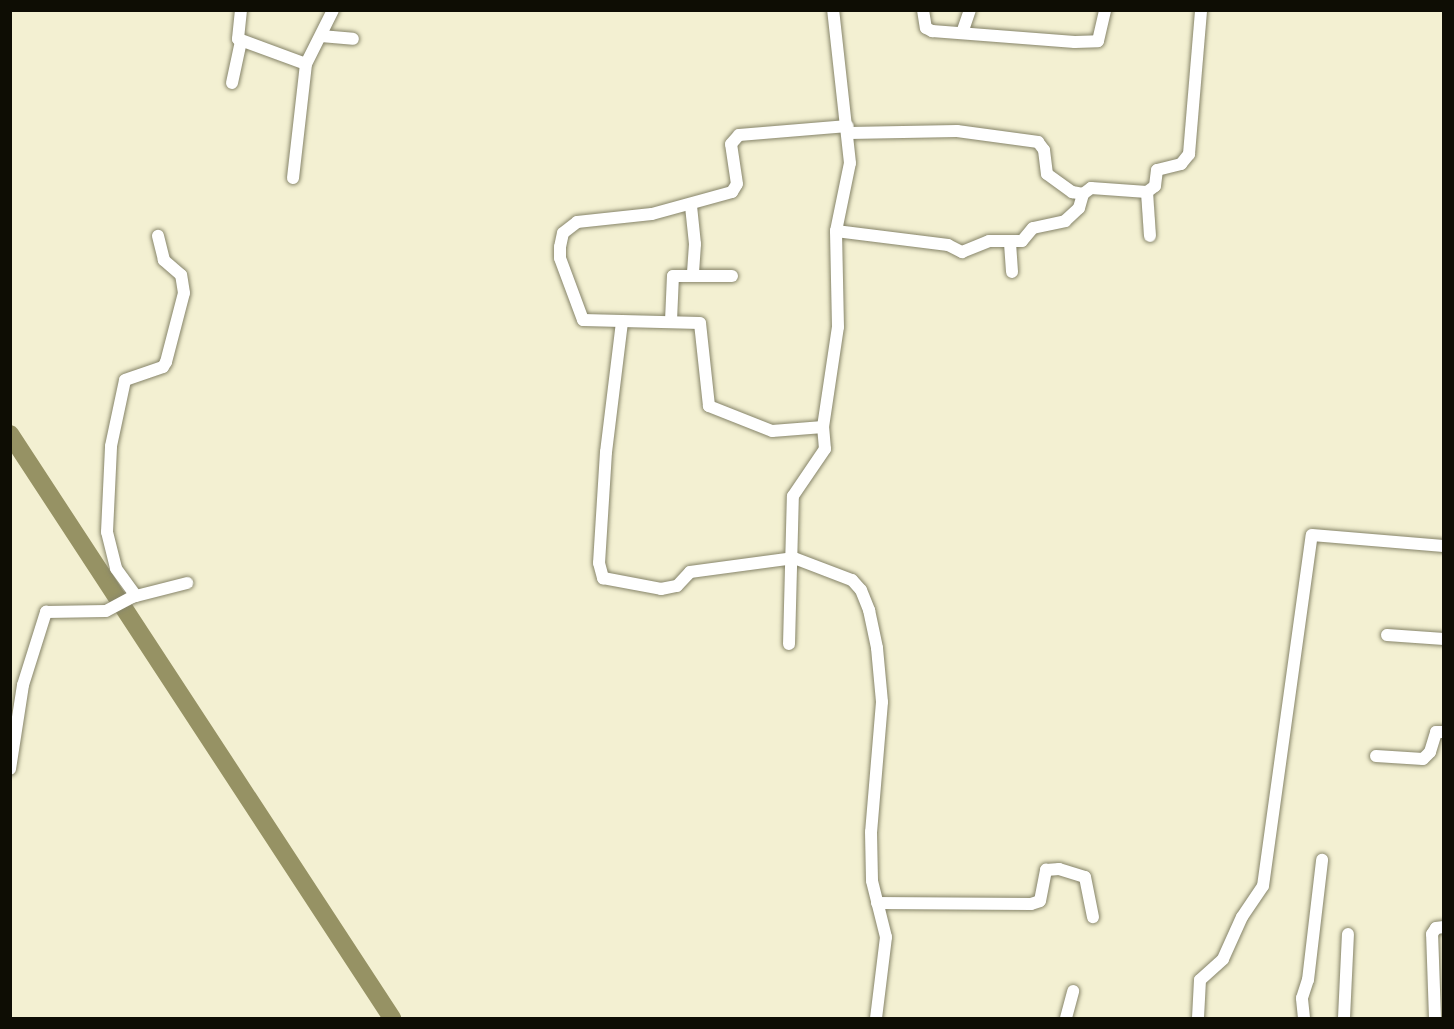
<!DOCTYPE html>
<html>
<head>
<meta charset="utf-8">
<style>
  body { margin:0 }
  #map { position:relative; width:1454px; height:1029px; overflow:hidden; background:#f3f0d2; font-family:Barlow,sans-serif }
  div>[style] { position:absolute }
  .river>* { height:18px; margin:-9px; padding:0 9px; transform-origin:9px; border-radius:9px; background:#969264 }
  .roads { filter:drop-shadow(0 0 2px #868469) drop-shadow(0 0 2px #868469) }
  .street>* { height:12px; margin:-6px; padding:0 6px; transform-origin:6px; border-radius:6px; background:#fff }
  span { translate:-50% -50%; white-space:nowrap; text-align:center; line-height:1.15; -webkit-text-stroke:5px #fff; paint-order:stroke }
  .frame { position:absolute; inset:0; border:12px solid #0e0d04; pointer-events:none }
</style>
</head>
<body>
<div id="map">
  <div class="river">
    <i style="left:10px;top:434px;width:698px;rotate:56.81deg"></i>
  </div>
  <div class="roads">
    <div class="street">
      <i style="left:241px;top:10px;width:29px;rotate:96deg"></i>
      <i style="left:238px;top:39px;width:72px;rotate:20.2deg"></i>
      <i style="left:923px;top:10px;width:18px;rotate:81deg"></i>
      <i style="left:926px;top:28px;width:7px;rotate:27deg"></i>
      <i style="left:932px;top:31px;width:143px;rotate:4.4deg"></i>
      <i style="left:1075px;top:42px;width:23px;rotate:-2deg"></i>
      <i style="left:1098px;top:41px;width:32px;rotate:-77deg"></i>
      <i style="left:962px;top:33px;width:24px;rotate:-71deg"></i>
      <i style="left:321px;top:36px;width:32px;rotate:5deg"></i>
      <i style="left:232px;top:83px;width:43px;rotate:-77.9deg"></i>
      <i style="left:849px;top:133px;width:108px;rotate:-1.1deg"></i>
      <i style="left:957px;top:131px;width:82px;rotate:7.7deg"></i>
      <i style="left:1038px;top:142px;width:10px;rotate:53deg"></i>
      <i style="left:1044px;top:150px;width:24px;rotate:83deg"></i>
      <i style="left:1047px;top:174px;width:31px;rotate:36deg"></i>
      <i style="left:1072px;top:192px;width:11px;rotate:10deg"></i>
      <i style="left:1083px;top:194px;width:10px;rotate:-37deg"></i>
      <i style="left:1091px;top:188px;width:56px;rotate:4.1deg"></i>
      <i style="left:1147px;top:192px;width:10px;rotate:-37deg"></i>
      <i style="left:1155px;top:186px;width:16px;rotate:-83deg"></i>
      <i style="left:1157px;top:170px;width:25px;rotate:-14deg"></i>
      <i style="left:1181px;top:164px;width:13px;rotate:-51deg"></i>
      <i style="left:1189px;top:154px;width:144px;rotate:-85.2deg"></i>
      <i style="left:293px;top:178px;width:115px;rotate:-83.5deg"></i>
      <i style="left:306px;top:64px;width:60px;rotate:-63.4deg"></i>
      <i style="left:1147px;top:192px;width:44px;rotate:86.1deg"></i>
      <i style="left:691px;top:206px;width:38px;rotate:84deg"></i>
      <i style="left:695px;top:244px;width:32px;rotate:94deg"></i>
      <i style="left:836px;top:231px;width:113px;rotate:7.1deg"></i>
      <i style="left:948px;top:245px;width:16px;rotate:27deg"></i>
      <i style="left:962px;top:252px;width:29px;rotate:-22deg"></i>
      <i style="left:989px;top:241px;width:33px"></i>
      <i style="left:1022px;top:241px;width:17px;rotate:-50deg"></i>
      <i style="left:1033px;top:228px;width:33px;rotate:-12deg"></i>
      <i style="left:1065px;top:221px;width:19px;rotate:-43deg"></i>
      <i style="left:1079px;top:208px;width:15px;rotate:-74deg"></i>
      <i style="left:1010px;top:243px;width:29px;rotate:86deg"></i>
      <i style="left:671px;top:321px;width:45px;rotate:-87.5deg"></i>
      <i style="left:673px;top:276px;width:59px"></i>
      <i style="left:622px;top:322px;width:131px;rotate:97deg"></i>
      <i style="left:606px;top:452px;width:111px;rotate:93.6deg"></i>
      <i style="left:599px;top:563px;width:16px;rotate:75deg"></i>
      <i style="left:603px;top:578px;width:59px;rotate:10.7deg"></i>
      <i style="left:661px;top:589px;width:16px;rotate:-11deg"></i>
      <i style="left:677px;top:586px;width:19px;rotate:-47deg"></i>
      <i style="left:690px;top:572px;width:105px;rotate:-7.7deg"></i>
      <i style="left:794px;top:558px;width:62px;rotate:20.8deg"></i>
      <i style="left:852px;top:580px;width:13px;rotate:48deg"></i>
      <i style="left:861px;top:590px;width:22px;rotate:68deg"></i>
      <i style="left:869px;top:610px;width:39px;rotate:78deg"></i>
      <i style="left:877px;top:648px;width:54px;rotate:84.7deg"></i>
      <i style="left:882px;top:702px;width:130px;rotate:94.8deg"></i>
      <i style="left:871px;top:832px;width:49px;rotate:88.8deg"></i>
      <i style="left:872px;top:881px;width:58px;rotate:76deg"></i>
      <i style="left:886px;top:937px;width:82px;rotate:97deg"></i>
      <i style="left:823px;top:427px;width:51px;rotate:175.5deg"></i>
      <i style="left:772px;top:431px;width:68px;rotate:-158.4deg"></i>
      <i style="left:709px;top:406px;width:83px;rotate:-96.2deg"></i>
      <i style="left:700px;top:323px;width:117px;rotate:-178.5deg"></i>
      <i style="left:583px;top:320px;width:66px;rotate:-110.4deg"></i>
      <i style="left:560px;top:258px;width:11px;rotate:-90deg"></i>
      <i style="left:560px;top:247px;width:14px;rotate:-78deg"></i>
      <i style="left:563px;top:233px;width:18px;rotate:-38deg"></i>
      <i style="left:577px;top:222px;width:75px;rotate:-6.1deg"></i>
      <i style="left:652px;top:214px;width:83px;rotate:-15.4deg"></i>
      <i style="left:732px;top:192px;width:9px;rotate:-58deg"></i>
      <i style="left:737px;top:184px;width:40px;rotate:-98.5deg"></i>
      <i style="left:731px;top:144px;width:12px;rotate:-48deg"></i>
      <i style="left:739px;top:135px;width:109px;rotate:-4.7deg"></i>
      <i style="left:136px;top:596px;width:34px;rotate:-126deg"></i>
      <i style="left:116px;top:568px;width:37px;rotate:-104deg"></i>
      <i style="left:107px;top:532px;width:86px;rotate:-87.3deg"></i>
      <i style="left:111px;top:446px;width:67px;rotate:-78deg"></i>
      <i style="left:125px;top:380px;width:40px;rotate:-18.9deg"></i>
      <i style="left:163px;top:367px;width:6px;rotate:-59deg"></i>
      <i style="left:166px;top:362px;width:71px;rotate:-75.4deg"></i>
      <i style="left:184px;top:293px;width:18px;rotate:-99deg"></i>
      <i style="left:181px;top:275px;width:23px;rotate:-139deg"></i>
      <i style="left:164px;top:260px;width:25px;rotate:-104deg"></i>
      <i style="left:1387px;top:635px;width:57px;rotate:4deg"></i>
      <i style="left:789px;top:644px;width:148px;rotate:-88.5deg"></i>
      <i style="left:793px;top:496px;width:57px;rotate:-55.8deg"></i>
      <i style="left:825px;top:449px;width:22px;rotate:-95deg"></i>
      <i style="left:823px;top:427px;width:101px;rotate:-81.5deg"></i>
      <i style="left:838px;top:327px;width:96px;rotate:-91.2deg"></i>
      <i style="left:836px;top:231px;width:69px;rotate:-78.4deg"></i>
      <i style="left:850px;top:163px;width:154px;rotate:-96.3deg"></i>
      <i style="left:1376px;top:756px;width:47px;rotate:3.7deg"></i>
      <i style="left:1423px;top:759px;width:10px;rotate:-45deg"></i>
      <i style="left:1430px;top:752px;width:21px;rotate:-73deg"></i>
      <i style="left:1436px;top:732px;width:8px"></i>
      <i style="left:10px;top:769px;width:85px;rotate:-81.2deg"></i>
      <i style="left:23px;top:685px;width:77px;rotate:-72.5deg"></i>
      <i style="left:46px;top:612px;width:60px;rotate:-1deg"></i>
      <i style="left:106px;top:611px;width:30px;rotate:-28deg"></i>
      <i style="left:132px;top:597px;width:57px;rotate:-14.3deg"></i>
      <i style="left:877px;top:903px;width:154px;rotate:0.4deg"></i>
      <i style="left:1031px;top:904px;width:9px;rotate:-18deg"></i>
      <i style="left:1040px;top:901px;width:32px;rotate:-79deg"></i>
      <i style="left:1046px;top:870px;width:13px;rotate:-4deg"></i>
      <i style="left:1059px;top:869px;width:27px;rotate:17deg"></i>
      <i style="left:1085px;top:877px;width:41px;rotate:78.7deg"></i>
      <i style="left:1066px;top:1018px;width:28px;rotate:-75deg"></i>
      <i style="left:1198px;top:1018px;width:38px;rotate:-87deg"></i>
      <i style="left:1200px;top:980px;width:31px;rotate:-42deg"></i>
      <i style="left:1223px;top:959px;width:46px;rotate:-65.7deg"></i>
      <i style="left:1242px;top:917px;width:37px;rotate:-56deg"></i>
      <i style="left:1263px;top:886px;width:354px;rotate:-82.1deg"></i>
      <i style="left:1312px;top:535px;width:132px;rotate:4.8deg"></i>
      <i style="left:1304px;top:1018px;width:20px;rotate:-96deg"></i>
      <i style="left:1302px;top:998px;width:19px;rotate:-72deg"></i>
      <i style="left:1308px;top:980px;width:121px;rotate:-83.3deg"></i>
      <i style="left:1344px;top:1018px;width:84px;rotate:-87.3deg"></i>
      <i style="left:1435px;top:1018px;width:84px;rotate:-92deg"></i>
      <i style="left:1432px;top:934px;width:7px;rotate:-56deg"></i>
      <i style="left:1436px;top:928px;width:8px;rotate:-7deg"></i>
    </div>
  </div>
  <div class="frame"></div>
</div>
</body>
</html>
